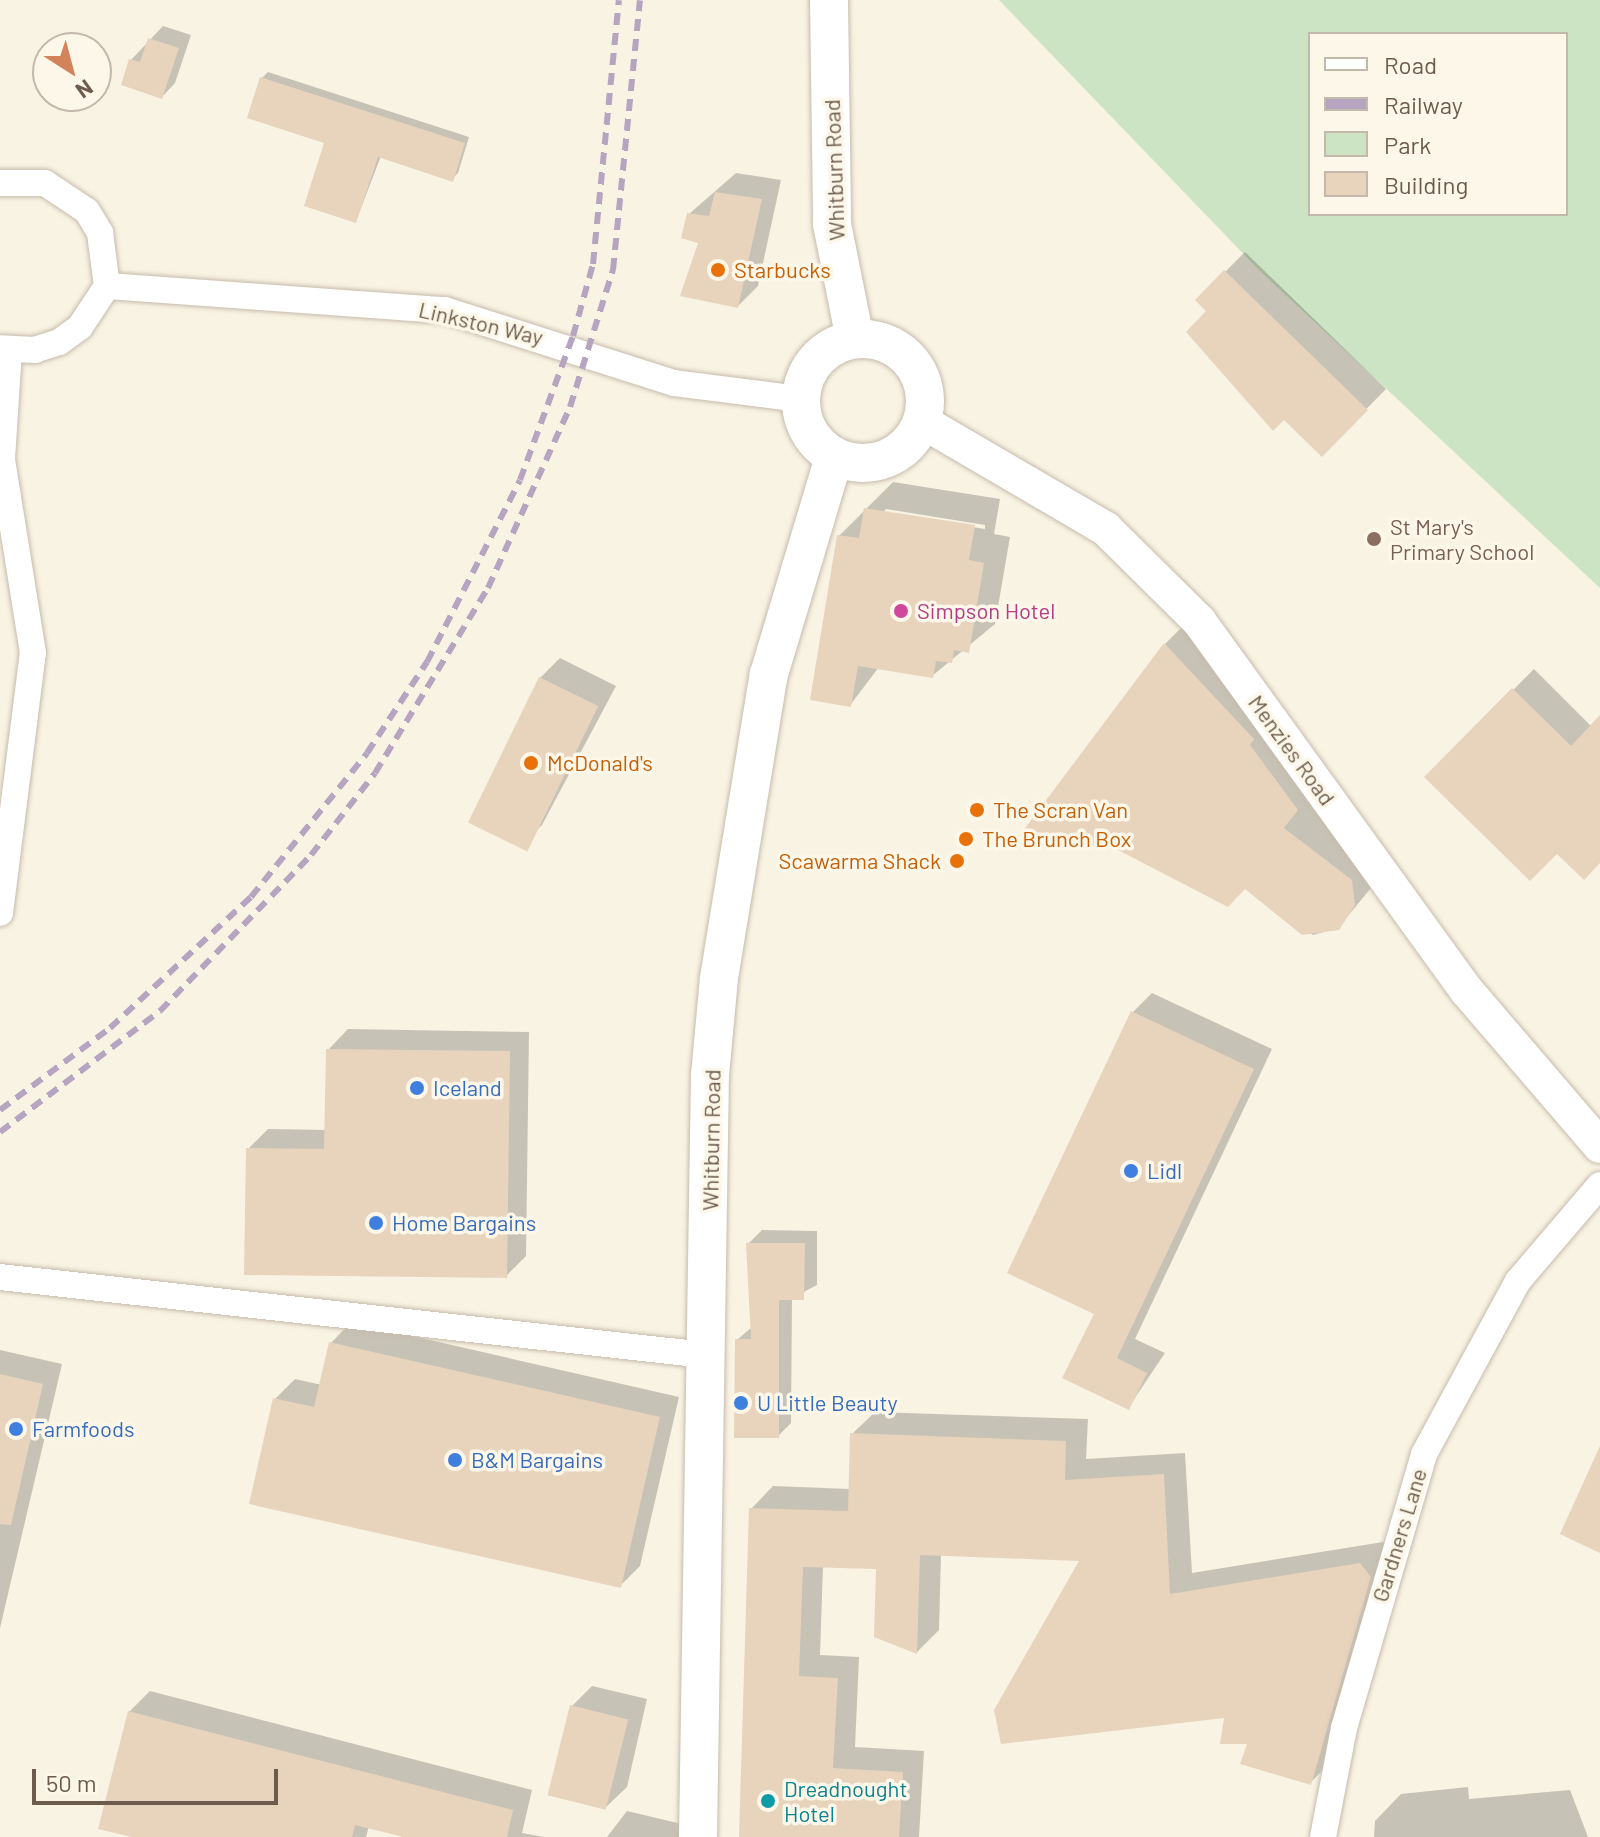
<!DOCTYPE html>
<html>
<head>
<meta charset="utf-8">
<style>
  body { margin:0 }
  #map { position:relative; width:1600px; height:1837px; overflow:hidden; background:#f8f3e3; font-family:Barlow,sans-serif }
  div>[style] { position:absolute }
  .green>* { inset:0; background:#cde4c4 }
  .shadow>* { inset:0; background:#0003 }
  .building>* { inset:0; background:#e8d3bd; transform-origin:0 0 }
  .roads { filter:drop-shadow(0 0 2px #c7bbac) drop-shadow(0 0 2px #c7bbac) }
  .minor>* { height:26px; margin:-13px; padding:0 13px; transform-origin:13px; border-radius:13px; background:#fff }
  .tertiary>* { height:34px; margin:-17px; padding:0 17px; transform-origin:17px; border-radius:17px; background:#fff }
  .secondary>* { height:38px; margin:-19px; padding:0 19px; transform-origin:19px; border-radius:19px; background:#fff }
  .secondary>.ring { margin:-19px; padding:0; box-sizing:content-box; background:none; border:38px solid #fff; border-radius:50% }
  .rail>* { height:6px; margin-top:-3px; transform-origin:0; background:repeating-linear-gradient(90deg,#b6a4c0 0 12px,transparent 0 20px) }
  .dots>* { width:22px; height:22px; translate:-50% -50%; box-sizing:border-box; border:4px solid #fcf7e9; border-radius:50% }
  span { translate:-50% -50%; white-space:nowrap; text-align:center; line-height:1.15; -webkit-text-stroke:7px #fcf7e9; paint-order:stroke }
  .street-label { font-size:22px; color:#6d5c4d }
  .food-label { font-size:22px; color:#c56008 }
  .left { translate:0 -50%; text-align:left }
  .right { translate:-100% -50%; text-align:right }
  .education-label { font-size:22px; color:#785e54 }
  .hotel-label { font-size:22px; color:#b23c85 }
  .shop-label { font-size:22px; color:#366cbe }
  .culture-label { font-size:22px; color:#0d838f }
  .legend { position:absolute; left:1308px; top:32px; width:260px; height:184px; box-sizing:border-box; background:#fcf7e9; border:2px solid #c3b9ab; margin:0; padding:10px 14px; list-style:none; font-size:24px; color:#6d5c4d }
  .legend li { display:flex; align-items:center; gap:16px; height:40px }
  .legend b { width:40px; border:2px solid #c3b9ab }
  .north { position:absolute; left:32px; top:32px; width:80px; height:80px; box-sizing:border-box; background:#fcf7e9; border:2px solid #c3b9ab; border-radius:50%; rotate:144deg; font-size:22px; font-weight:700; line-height:32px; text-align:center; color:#6d5c4d }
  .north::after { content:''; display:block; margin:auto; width:28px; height:36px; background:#d28359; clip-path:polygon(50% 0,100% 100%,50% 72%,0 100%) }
  .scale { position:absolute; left:32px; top:1769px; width:246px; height:36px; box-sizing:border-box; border:4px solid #6d5c4d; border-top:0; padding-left:10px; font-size:24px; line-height:28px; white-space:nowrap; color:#6d5c4d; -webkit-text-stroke:6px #fcf7e9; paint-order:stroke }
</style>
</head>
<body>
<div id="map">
  <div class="green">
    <i style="clip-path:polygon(evenodd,999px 0,1600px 0,1600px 588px,1259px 270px,999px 0,1310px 34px,1566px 34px,1566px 214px,1310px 214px,1310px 34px)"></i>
  </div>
  <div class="shadow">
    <i style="clip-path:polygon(163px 26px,191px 35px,175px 83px,162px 97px,131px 60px)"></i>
    <i style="clip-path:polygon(268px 72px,469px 137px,458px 173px,452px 179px,381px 156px,356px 221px,327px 141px,262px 78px)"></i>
    <i style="clip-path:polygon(736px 173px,781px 180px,758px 286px,738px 306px,689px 214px)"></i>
    <i style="clip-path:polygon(1245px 252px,1386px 389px,1322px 454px,1197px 300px)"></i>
    <i style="clip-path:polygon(evenodd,893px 482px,1000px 499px,994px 534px,1010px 537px,995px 624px,932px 676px,879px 667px,851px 704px,839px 536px,893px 482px,886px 509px,985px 525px,985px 529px,882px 513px,886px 509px)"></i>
    <i style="clip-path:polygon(1191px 618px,1380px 877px,1338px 928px,1313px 935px,1246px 887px,1165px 644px)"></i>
    <i style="clip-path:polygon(560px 658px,616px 686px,542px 825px,522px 845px,540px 678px)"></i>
    <i style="clip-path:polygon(1534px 669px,1592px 727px,1600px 718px,1600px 861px,1557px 851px,1427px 777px)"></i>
    <i style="clip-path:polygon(1152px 993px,1272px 1049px,1135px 1339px,1165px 1353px,1128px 1408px,1097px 1313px,1133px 1012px)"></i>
    <i style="clip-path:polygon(348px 1029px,529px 1032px,526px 1256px,506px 1276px,248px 1149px,268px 1129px,326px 1130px,328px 1050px)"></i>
    <i style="clip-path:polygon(762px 1230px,817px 1231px,817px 1285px,792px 1298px,791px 1423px,778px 1436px,737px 1340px,752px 1327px,748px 1244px)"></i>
    <i style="clip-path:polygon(351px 1322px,679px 1397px,640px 1566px,620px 1586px,275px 1399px,295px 1379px,322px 1385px,331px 1343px)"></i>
    <i style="clip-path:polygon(0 1350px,62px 1364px,0 1628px)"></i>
    <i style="clip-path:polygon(875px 1412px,1088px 1419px,1086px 1459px,1185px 1453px,1192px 1573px,1383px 1542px,1393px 1554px,1332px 1761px,1310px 1783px,1250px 1742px,1083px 1559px,941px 1554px,939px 1630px,917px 1652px,878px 1568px,823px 1566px,820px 1655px,859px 1657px,855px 1747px,924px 1751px,919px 1837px,741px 1837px,751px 1509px,773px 1486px,850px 1489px,852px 1434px)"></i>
    <i style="clip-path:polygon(592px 1686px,647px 1699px,627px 1787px,606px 1807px,572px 1706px)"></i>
    <i style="clip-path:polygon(150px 1691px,532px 1790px,522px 1833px,544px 1837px,404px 1837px,369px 1826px,366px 1837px,141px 1837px,129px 1712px)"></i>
    <i style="clip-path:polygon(1468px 1787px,1469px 1799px,1570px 1790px,1588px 1837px,1374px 1837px,1375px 1821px,1401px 1794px)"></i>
    <i style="clip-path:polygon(627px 1811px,686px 1825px,685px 1837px,607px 1837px)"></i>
  </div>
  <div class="building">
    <i style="clip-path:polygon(148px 38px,179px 48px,162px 99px,121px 85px,129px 59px,140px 62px)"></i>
    <i style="clip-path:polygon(260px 77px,465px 143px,453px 182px,378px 157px,356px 223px,304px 206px,324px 143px,247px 118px)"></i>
    <i style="clip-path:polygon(715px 192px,762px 199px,738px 308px,680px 296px,698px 243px,681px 238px,687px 213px,709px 216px)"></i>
    <i style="clip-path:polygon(1224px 270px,1368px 410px,1322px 457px,1284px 420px,1273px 431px,1186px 332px,1206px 311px,1195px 300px)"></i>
    <i style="clip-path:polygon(864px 508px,975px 525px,969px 560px,984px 563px,969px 653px,954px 650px,952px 663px,936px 661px,933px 678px,858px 666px,851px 707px,810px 700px,837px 535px,859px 538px)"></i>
    <i style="clip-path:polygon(1164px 643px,1254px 739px,1250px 745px,1298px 810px,1284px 828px,1352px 880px,1355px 905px,1339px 930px,1302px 935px,1245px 889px,1228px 907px,1118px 850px,1023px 831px)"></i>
    <i style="left:539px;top:677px;width:66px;height:162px;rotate:26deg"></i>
    <i style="clip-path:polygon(1512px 688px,1571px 746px,1600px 715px,1600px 863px,1584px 880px,1557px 854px,1530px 881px,1424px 777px)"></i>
    <i style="clip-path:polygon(1131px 1011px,1254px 1069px,1117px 1358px,1147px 1373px,1129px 1410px,1062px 1378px,1094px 1314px,1007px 1273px)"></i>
    <i style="clip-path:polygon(326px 1049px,510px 1051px,507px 1278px,244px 1275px,246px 1148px,324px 1149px)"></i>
    <i style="clip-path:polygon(746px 1243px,805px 1243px,804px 1300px,779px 1300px,779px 1438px,734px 1438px,735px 1339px,751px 1339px)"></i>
    <i style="clip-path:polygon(329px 1342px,660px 1417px,621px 1588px,249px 1504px,273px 1398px,314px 1407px)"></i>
    <i style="clip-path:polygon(0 1374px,43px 1384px,11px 1525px,0 1524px)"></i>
    <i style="clip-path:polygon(850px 1433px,1066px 1441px,1065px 1480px,1164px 1474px,1170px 1594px,1360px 1563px,1371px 1577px,1311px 1785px,1240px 1764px,1247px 1744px,1220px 1744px,1224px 1718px,1001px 1744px,994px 1710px,1079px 1561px,920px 1555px,917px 1654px,874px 1637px,876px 1569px,803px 1567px,799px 1676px,838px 1678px,833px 1768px,903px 1772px,899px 1837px,739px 1837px,749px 1508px,848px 1511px)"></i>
    <i style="clip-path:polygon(1600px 1446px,1600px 1553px,1560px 1534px)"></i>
    <i style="left:570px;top:1705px;width:60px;height:93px;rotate:14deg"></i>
    <i style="clip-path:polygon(128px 1711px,513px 1810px,507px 1837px,404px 1837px,355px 1825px,352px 1837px,132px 1837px,98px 1829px)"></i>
  </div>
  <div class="roads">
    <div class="minor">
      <i style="left:0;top:183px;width:45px"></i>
      <i style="left:45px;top:183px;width:50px;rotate:33.7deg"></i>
      <i style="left:87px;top:211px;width:26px;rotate:59deg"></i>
      <i style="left:100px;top:233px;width:53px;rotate:82.5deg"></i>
      <i style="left:107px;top:286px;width:49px;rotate:123.4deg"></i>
      <i style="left:80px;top:327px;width:26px;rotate:144deg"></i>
      <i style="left:59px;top:342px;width:25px;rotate:162deg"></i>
      <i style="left:35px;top:350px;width:35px;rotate:-177deg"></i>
      <i style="left:107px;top:286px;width:339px;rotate:4.1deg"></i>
      <i style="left:445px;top:310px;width:240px;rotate:17.7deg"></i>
      <i style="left:674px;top:383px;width:127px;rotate:7.2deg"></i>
      <i style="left:0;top:913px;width:262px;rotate:-82.8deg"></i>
      <i style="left:33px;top:653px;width:196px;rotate:-99.1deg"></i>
      <i style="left:2px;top:459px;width:109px;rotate:-86.3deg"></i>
      <i style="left:0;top:1277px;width:709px;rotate:6.31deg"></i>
      <i style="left:1323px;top:1837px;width:111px;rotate:-79.1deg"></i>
      <i style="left:1344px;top:1728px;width:285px;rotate:-73.7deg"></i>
      <i style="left:1424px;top:1454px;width:197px;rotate:-61.5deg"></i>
      <i style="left:1518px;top:1281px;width:126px;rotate:-49.5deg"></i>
    </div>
    <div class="tertiary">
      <i style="left:923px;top:422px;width:212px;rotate:30.3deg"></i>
      <i style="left:1106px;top:529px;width:131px;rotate:44.7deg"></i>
      <i style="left:1199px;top:621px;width:457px;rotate:54.1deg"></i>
      <i style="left:1467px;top:991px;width:204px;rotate:49.4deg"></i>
    </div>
    <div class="secondary">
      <i style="left:829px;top:0;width:224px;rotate:89.2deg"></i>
      <i style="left:832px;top:224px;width:117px;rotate:78.7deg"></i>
      <i class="ring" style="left:801px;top:339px;width:86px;height:86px"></i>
      <i style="left:698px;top:1837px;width:762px;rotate:-89.1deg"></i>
      <i style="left:710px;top:1075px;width:97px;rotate:-84.7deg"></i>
      <i style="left:719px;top:978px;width:308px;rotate:-80.7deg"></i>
      <i style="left:769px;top:674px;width:227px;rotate:-73.3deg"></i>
    </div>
  </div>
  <div class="rail">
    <i style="left:0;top:1110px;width:137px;rotate:-36.7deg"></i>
    <i style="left:110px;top:1028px;width:192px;rotate:-42.9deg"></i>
    <i style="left:251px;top:897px;width:185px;rotate:-51.1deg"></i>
    <i style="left:367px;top:753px;width:109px;rotate:-56.6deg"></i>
    <i style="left:427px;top:662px;width:204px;rotate:-62.9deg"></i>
    <i style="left:520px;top:480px;width:153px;rotate:-69.8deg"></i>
    <i style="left:573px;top:336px;width:75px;rotate:-74.5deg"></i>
    <i style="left:593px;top:264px;width:265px;rotate:-84.4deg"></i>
    <i style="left:0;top:1132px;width:201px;rotate:-37.1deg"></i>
    <i style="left:160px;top:1011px;width:217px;rotate:-45.9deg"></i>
    <i style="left:311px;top:855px;width:104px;rotate:-52deg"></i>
    <i style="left:375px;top:773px;width:217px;rotate:-58.6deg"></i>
    <i style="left:488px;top:588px;width:199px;rotate:-65.6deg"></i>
    <i style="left:570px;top:407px;width:144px;rotate:-72.6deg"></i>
    <i style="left:613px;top:270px;width:271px;rotate:-84.3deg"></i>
  </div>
  <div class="dots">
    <i style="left:718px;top:270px;background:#e8710a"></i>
    <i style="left:1374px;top:539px;background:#8d6e63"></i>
    <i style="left:901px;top:611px;background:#d1479c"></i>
    <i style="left:531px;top:763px;background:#e8710a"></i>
    <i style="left:977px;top:810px;background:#e8710a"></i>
    <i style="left:966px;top:839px;background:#e8710a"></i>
    <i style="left:957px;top:861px;background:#e8710a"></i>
    <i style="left:417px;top:1088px;background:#3f7fe0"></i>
    <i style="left:1131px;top:1171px;background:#3f7fe0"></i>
    <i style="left:376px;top:1223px;background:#3f7fe0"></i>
    <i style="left:741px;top:1403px;background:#3f7fe0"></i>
    <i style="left:16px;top:1429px;background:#3f7fe0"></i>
    <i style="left:455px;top:1460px;background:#3f7fe0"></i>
    <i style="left:768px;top:1801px;background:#0f9aa8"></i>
  </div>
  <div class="street-label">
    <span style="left:834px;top:170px;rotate:-92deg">Whitburn Road</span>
    <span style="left:481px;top:323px;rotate:13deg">Linkston Way</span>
    <span style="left:1292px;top:750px;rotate:54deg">Menzies Road</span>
    <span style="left:711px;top:1140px;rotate:-89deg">Whitburn Road</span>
    <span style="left:1399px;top:1535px;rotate:-73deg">Gardners Lane</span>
  </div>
  <div class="food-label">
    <span class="left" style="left:734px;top:270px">Starbucks</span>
    <span class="left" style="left:547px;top:763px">McDonald's</span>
    <span class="left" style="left:993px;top:810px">The Scran Van</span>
    <span class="left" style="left:982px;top:839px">The Brunch Box</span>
    <span class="right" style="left:941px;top:861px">Scawarma Shack</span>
  </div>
  <div class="education-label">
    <span class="left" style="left:1390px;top:539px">St Mary's<br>Primary School</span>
  </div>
  <div class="hotel-label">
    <span class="left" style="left:917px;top:611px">Simpson Hotel</span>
  </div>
  <div class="shop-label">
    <span class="left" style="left:433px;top:1088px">Iceland</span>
    <span class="left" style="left:1147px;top:1171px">Lidl</span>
    <span class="left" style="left:392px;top:1223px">Home Bargains</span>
    <span class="left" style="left:757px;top:1403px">U Little Beauty</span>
    <span class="left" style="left:32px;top:1429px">Farmfoods</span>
    <span class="left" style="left:471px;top:1460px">B&amp;M Bargains</span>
  </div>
  <div class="culture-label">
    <span class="left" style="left:784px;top:1801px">Dreadnought<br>Hotel</span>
  </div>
  <ul class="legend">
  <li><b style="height:10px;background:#fff"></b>Road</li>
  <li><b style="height:10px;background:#b6a4c0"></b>Railway</li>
  <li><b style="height:22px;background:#cde4c4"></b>Park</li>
  <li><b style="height:22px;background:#e8d3bd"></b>Building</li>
  </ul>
  <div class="north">N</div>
  <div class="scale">50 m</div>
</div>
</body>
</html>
